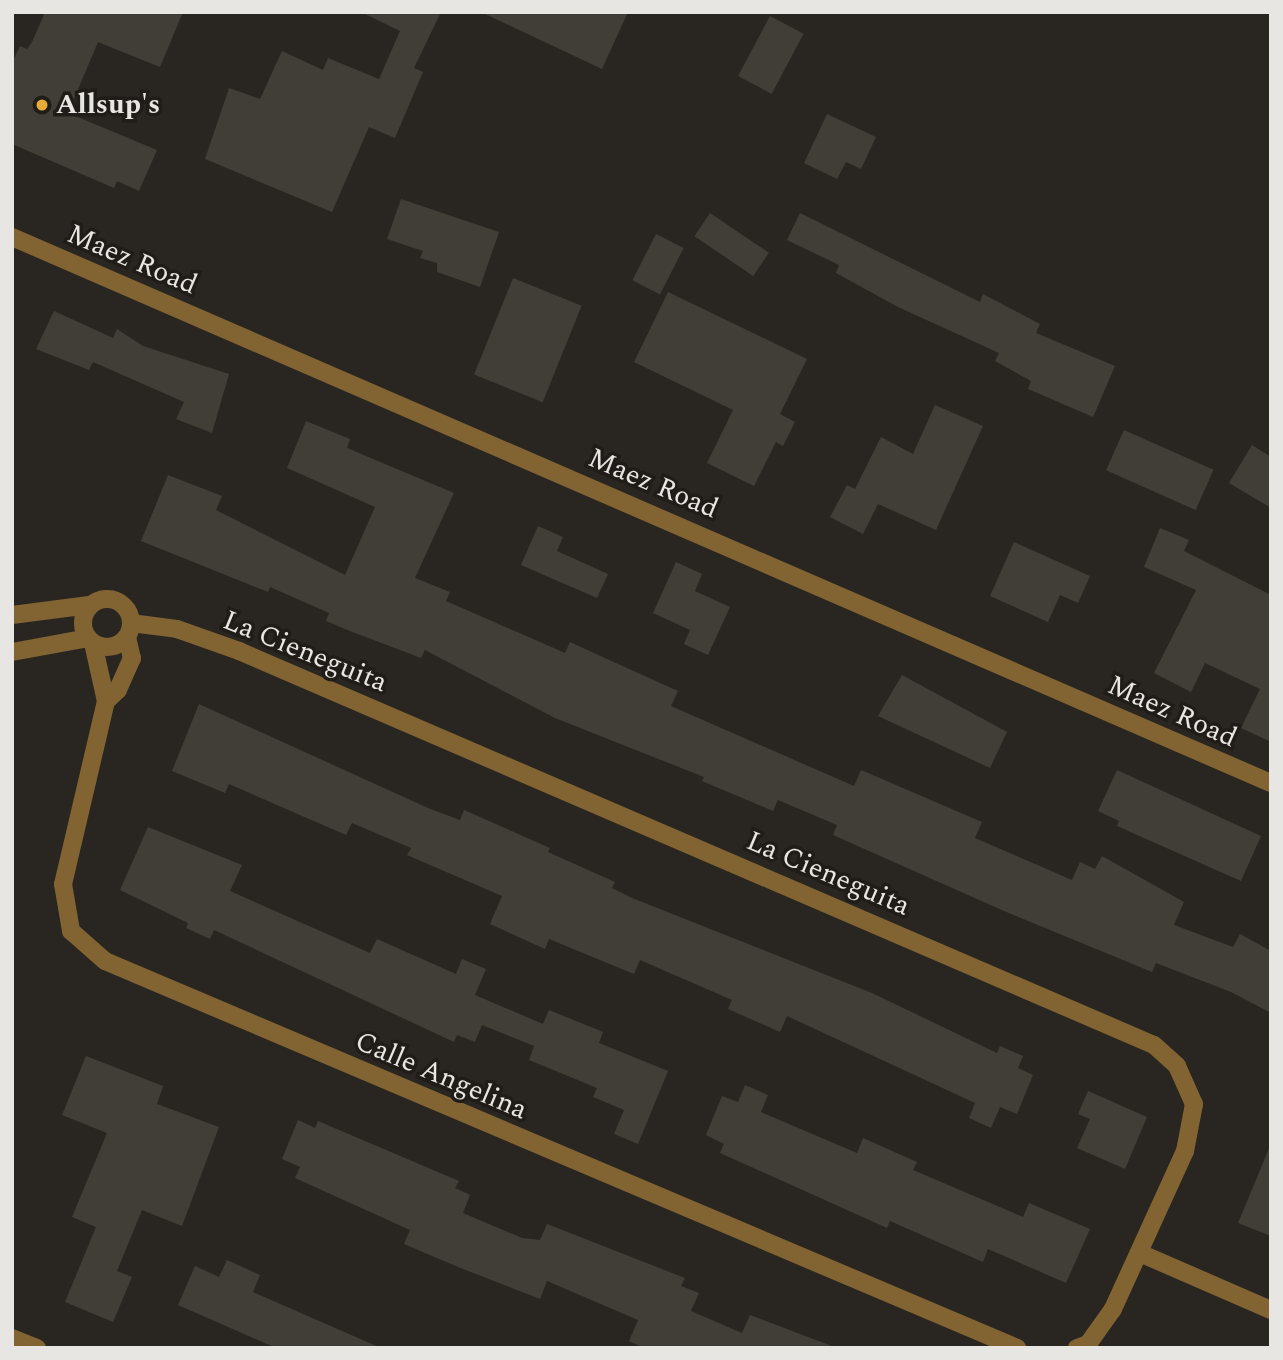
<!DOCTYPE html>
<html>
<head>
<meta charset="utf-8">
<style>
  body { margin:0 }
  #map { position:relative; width:1283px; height:1360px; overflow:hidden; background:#292621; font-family:Spectral,serif }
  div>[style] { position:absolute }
  .building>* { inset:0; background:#413e38; transform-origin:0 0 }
  .street>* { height:18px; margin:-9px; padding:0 9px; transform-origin:9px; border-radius:9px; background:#826432 }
  .street>.ring { margin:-9px; padding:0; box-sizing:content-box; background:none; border:18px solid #826432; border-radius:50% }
  .dots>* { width:19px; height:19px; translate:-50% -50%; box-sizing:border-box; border:4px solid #201c17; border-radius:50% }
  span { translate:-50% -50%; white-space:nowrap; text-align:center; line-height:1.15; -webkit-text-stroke:7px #201c17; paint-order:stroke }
  .poi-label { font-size:28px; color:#e8e6e2; font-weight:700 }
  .left { translate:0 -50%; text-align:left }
  .street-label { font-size:28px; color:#e8e6e2 }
  .frame { position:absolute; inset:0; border:14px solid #e8e6e2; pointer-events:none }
</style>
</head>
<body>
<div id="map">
  <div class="building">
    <i style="clip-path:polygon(45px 12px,183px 12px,160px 67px,98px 42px,68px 113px,157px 150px,139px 191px,117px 181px,114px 188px,12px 144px,12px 63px,20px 46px,27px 49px,32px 42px)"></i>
    <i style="clip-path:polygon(361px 12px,441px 12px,414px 68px,423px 72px,395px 138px,369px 127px,332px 212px,205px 159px,229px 88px,260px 99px,282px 51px,323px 70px,328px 58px,379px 79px,400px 31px)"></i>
    <i style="clip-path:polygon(481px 12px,628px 12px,602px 69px)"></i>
    <i style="left:770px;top:16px;width:38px;height:68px;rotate:28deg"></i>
    <i style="clip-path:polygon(827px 114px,876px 137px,861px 169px,846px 162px,837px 179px,804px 163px)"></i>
    <i style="clip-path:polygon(401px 199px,499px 232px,480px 287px,437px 272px,437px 263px,420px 258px,423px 251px,387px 239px)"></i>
    <i style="left:710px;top:213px;width:71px;height:28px;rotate:34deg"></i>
    <i style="clip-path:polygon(800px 213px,980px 302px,983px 294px,1040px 324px,1036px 333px,1115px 366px,1093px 417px,1028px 389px,1031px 381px,995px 361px,999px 353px,898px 307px,836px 273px,839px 265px,787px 240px)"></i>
    <i style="left:656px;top:234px;width:31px;height:52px;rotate:27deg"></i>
    <i style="left:513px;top:278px;width:74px;height:104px;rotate:22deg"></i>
    <i style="clip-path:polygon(668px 292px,807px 359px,780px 414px,795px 422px,783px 446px,776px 442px,754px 486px,707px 463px,733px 410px,634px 362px)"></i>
    <i style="clip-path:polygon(54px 311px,113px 338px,117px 329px,143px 346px,229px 374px,212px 433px,176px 419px,184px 402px,93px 362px,89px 370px,36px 349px)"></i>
    <i style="clip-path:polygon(935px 405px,983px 426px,936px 530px,878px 504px,863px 534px,830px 517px,847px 485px,855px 489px,881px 437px,913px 454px)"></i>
    <i style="clip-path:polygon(306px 421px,350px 439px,347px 448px,454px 493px,415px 578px,450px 592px,446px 601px,565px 653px,570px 642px,607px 659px,678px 691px,671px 706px,854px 786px,861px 770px,982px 822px,975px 838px,1072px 880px,1080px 862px,1095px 869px,1102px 856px,1184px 902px,1174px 925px,1233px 947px,1240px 934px,1271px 951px,1271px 1013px,1231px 992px,1156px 963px,1152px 972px,1004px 911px,833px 835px,837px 825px,778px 800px,773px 811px,702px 781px,704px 777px,555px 718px,425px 650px,421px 658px,350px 631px,326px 621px,329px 613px,270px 587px,268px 592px,141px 541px,168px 475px,222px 496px,216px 510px,345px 575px,375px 507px,287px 468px)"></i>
    <i style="left:1124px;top:430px;width:98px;height:44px;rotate:24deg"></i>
    <i style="clip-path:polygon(1252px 445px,1271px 457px,1271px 508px,1229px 483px)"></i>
    <i style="clip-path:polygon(538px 526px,563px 537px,557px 551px,608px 574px,597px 598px,521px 565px)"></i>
    <i style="clip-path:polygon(1160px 528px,1189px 540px,1184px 551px,1271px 595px,1271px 742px,1241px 728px,1260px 689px,1205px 663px,1191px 692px,1154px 673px,1196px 590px,1144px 567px)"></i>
    <i style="clip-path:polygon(1014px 542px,1090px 576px,1078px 603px,1060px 595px,1048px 622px,990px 596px)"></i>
    <i style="clip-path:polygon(676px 562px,702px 574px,695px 591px,730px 607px,708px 655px,684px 644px,690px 630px,653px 613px)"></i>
    <i style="clip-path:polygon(902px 675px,1007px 732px,990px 768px,878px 716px)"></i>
    <i style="clip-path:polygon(199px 704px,428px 808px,460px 820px,464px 810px,550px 848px,548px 852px,615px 882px,612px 888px,632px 898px,872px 993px,997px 1053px,1000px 1046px,1023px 1056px,1018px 1068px,1033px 1075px,1017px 1114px,1000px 1107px,991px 1128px,969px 1118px,975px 1103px,787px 1016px,780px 1032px,728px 1009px,732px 1000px,640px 960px,634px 974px,549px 939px,545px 949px,490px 924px,502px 896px,407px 855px,411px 848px,352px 823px,346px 835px,229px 784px,225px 793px,172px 771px)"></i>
    <i style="clip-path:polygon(1117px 770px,1261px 836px,1241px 881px,1117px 826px,1119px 821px,1098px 811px)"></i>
    <i style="clip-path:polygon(148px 827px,242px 865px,230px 891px,370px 953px,377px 939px,456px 974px,462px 959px,486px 969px,475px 995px,543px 1024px,549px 1010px,603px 1032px,599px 1043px,668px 1071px,638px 1144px,614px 1134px,624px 1110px,593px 1097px,597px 1088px,529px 1060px,534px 1046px,482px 1025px,475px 1042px,457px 1035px,454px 1042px,214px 930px,210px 939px,186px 928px,188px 923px,120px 890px)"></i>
    <i style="clip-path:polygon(86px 1056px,163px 1086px,157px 1104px,219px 1127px,182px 1226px,142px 1210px,117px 1271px,132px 1277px,113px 1322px,65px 1302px,96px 1227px,72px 1217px,107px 1133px,62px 1115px)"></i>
    <i style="clip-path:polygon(745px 1085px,768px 1095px,761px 1112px,857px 1153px,863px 1138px,917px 1162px,913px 1170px,1023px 1217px,1029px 1203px,1090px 1229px,1066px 1283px,988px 1249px,983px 1262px,890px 1221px,887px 1228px,720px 1153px,724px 1144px,706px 1135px,722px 1096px,738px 1102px)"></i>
    <i style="clip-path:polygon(1088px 1091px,1147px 1117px,1125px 1169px,1077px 1148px,1090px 1119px,1078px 1114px)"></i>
    <i style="clip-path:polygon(298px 1120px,315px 1128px,318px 1121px,459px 1181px,455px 1188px,470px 1195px,463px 1213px,522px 1238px,540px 1240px,547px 1224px,685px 1278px,681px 1286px,699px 1293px,691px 1311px,742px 1333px,750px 1315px,837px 1348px,644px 1348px,629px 1341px,638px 1320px,547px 1281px,540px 1299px,458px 1267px,404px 1244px,410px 1230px,295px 1178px,300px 1167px,282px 1159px)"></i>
    <i style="clip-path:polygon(1270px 1146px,1271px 1146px,1271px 1236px,1238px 1223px)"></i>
    <i style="clip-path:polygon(227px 1260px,260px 1275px,253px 1292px,381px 1348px,276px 1348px,178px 1305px,195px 1266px,219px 1277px)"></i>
  </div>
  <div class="street">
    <i style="left:12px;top:237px;width:1372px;rotate:23.45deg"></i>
    <i class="ring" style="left:83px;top:599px;width:30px;height:30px"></i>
    <i style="left:12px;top:615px;width:78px;rotate:-7.4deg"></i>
    <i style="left:131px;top:623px;width:46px;rotate:7.4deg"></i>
    <i style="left:177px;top:629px;width:66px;rotate:19.5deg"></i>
    <i style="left:239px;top:651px;width:996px;rotate:23.3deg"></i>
    <i style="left:1154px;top:1045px;width:31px;rotate:42deg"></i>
    <i style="left:1177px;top:1066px;width:42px;rotate:65.9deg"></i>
    <i style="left:1194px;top:1104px;width:48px;rotate:100.8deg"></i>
    <i style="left:1185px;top:1151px;width:174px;rotate:114.5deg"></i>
    <i style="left:1113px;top:1309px;width:43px;rotate:125.5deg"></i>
    <i style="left:1088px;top:1344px;width:12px;rotate:160deg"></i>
    <i style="left:127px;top:637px;width:22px;rotate:77deg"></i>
    <i style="left:132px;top:658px;width:35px;rotate:114deg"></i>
    <i style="left:118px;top:690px;width:16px;rotate:137deg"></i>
    <i style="left:106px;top:701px;width:188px;rotate:103.2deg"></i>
    <i style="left:63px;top:884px;width:48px;rotate:80.3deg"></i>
    <i style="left:71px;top:931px;width:45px;rotate:41.4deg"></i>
    <i style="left:105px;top:961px;width:991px;rotate:22.99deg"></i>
    <i style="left:93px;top:643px;width:59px;rotate:77.4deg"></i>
    <i style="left:12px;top:652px;width:77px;rotate:-10.4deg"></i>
    <i style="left:1142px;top:1254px;width:141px;rotate:23.5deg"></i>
    <i style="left:12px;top:1338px;width:27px;rotate:22deg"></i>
  </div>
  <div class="dots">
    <i style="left:42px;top:105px;background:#e9ab38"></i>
  </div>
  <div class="poi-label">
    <span class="left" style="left:56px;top:105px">Allsup's</span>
  </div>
  <div class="street-label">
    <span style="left:132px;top:260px;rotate:23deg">Maez Road</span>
    <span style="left:653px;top:484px;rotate:23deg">Maez Road</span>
    <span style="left:305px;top:652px;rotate:22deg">La Cieneguita</span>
    <span style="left:1172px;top:712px;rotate:24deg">Maez Road</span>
    <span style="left:828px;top:874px;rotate:23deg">La Cieneguita</span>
    <span style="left:441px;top:1076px;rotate:23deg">Calle Angelina</span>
  </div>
  <div class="frame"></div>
</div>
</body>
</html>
